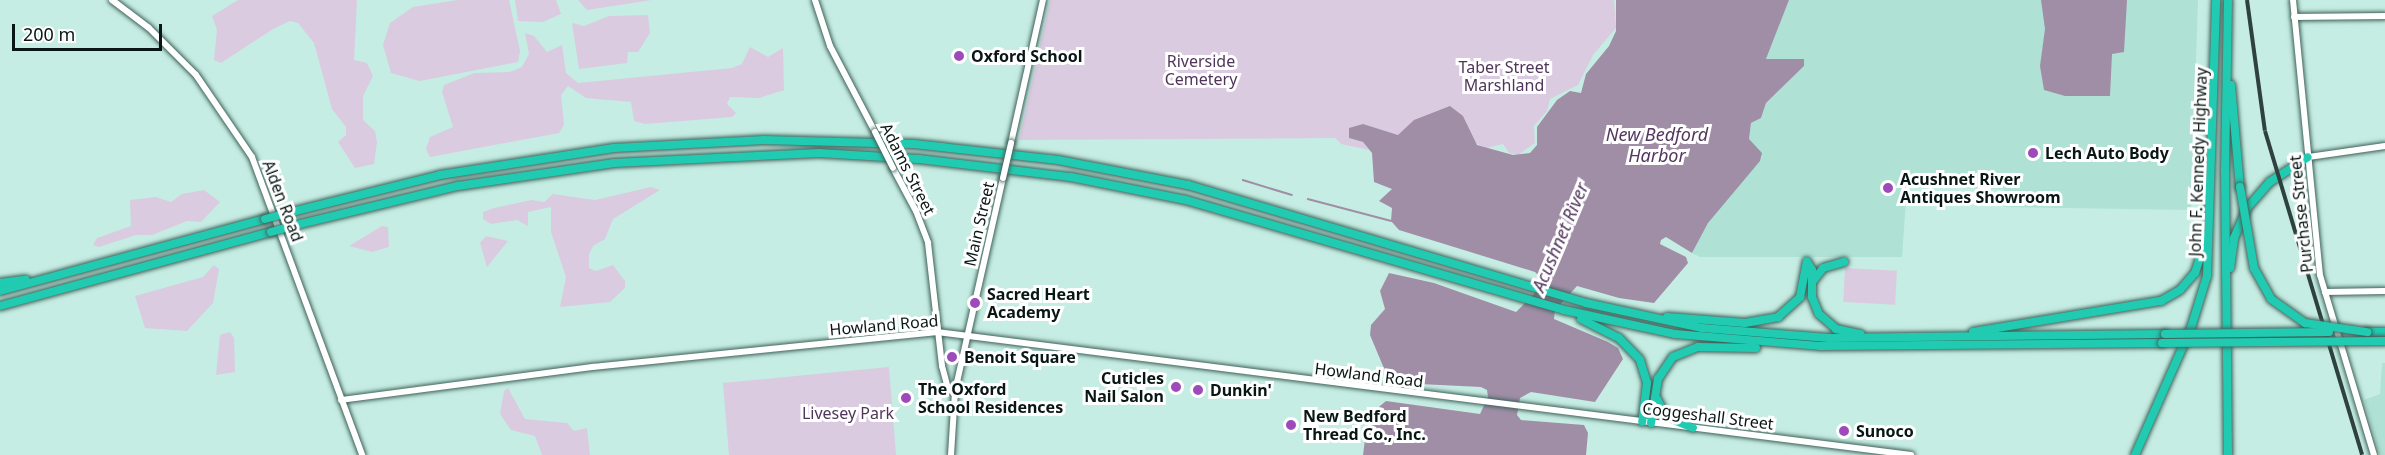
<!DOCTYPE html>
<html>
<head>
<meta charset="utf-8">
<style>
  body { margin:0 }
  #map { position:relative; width:2385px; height:455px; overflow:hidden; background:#c6ede3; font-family:"Noto Sans",sans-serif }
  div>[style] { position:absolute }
  .built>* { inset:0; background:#b0e1d5 }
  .green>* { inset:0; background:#dacbe0; transform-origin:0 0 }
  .water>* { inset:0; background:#a08ea7 }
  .stream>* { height:1.5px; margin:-0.75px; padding:0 0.75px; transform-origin:0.75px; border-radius:0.75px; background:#a08ea7 }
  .roads { filter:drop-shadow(0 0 2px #3f625a) drop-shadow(0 0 2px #3f625a) }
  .secondary>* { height:6px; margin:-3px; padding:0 3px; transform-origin:3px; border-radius:3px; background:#fff }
  .highway>* { height:8px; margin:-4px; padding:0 4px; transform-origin:4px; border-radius:4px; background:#20cbb1 }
  .rail>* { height:4px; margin-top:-2px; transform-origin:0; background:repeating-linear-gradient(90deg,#fff 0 4.5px,#2e413d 0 9px); box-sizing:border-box; border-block:2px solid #2e413d }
  .bridges { filter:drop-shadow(0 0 2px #3f625a) drop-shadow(0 0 2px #3f625a) }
  .secondary-bridge>* { height:6px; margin:-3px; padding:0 3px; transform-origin:3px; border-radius:3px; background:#fff }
  .highway-bridge>* { height:8px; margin:-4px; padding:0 4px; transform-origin:4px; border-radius:4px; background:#20cbb1 }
  .dots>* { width:16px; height:16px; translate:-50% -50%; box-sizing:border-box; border:3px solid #fff; border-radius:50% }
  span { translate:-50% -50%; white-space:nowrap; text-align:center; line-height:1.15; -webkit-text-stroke:6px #fff; paint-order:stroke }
  .poi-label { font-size:16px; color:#091714; font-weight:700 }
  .left { translate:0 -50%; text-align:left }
  .right { translate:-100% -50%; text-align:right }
  .park-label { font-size:16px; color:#50355b }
  .street-label { font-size:16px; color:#091714 }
  .water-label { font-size:18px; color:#53375e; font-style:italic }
  .scale { position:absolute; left:12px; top:24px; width:150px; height:27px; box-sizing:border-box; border:3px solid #091714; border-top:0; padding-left:8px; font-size:18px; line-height:21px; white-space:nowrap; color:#091714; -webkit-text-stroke:4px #fff; paint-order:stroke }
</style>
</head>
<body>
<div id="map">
  <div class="built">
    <i style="clip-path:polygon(1789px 0,2198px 0,2191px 210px,2004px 207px,2004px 189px,1907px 187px,1902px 257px,1700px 257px,1692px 253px,1708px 223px,1762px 157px,1749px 139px,1751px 123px,1761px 118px,1766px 103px,1804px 66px,1804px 59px,1766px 59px)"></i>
    <i style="clip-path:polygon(2382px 363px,2385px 363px,2385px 455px,2380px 455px,2364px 400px,2380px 394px)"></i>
  </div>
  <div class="green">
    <i style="clip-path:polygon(238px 0,357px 0,354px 60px,367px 63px,373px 76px,363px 96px,363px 120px,375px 131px,377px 142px,374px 164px,355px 168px,338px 142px,346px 135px,346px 127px,332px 109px,314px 43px,298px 23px,290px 21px,273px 29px,221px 63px,214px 60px,217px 30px,212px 16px)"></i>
    <i style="clip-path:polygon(457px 0,509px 0,520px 51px,518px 62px,420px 81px,391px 73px,383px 45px,390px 23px,413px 7px)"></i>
    <i style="clip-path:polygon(515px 0,556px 0,561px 14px,543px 22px,518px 21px)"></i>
    <i style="clip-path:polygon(578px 0,652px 0,587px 10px)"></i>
    <i style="clip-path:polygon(1050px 0,1614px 0,1616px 28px,1593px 55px,1578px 85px,1550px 99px,1547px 111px,1534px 126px,1535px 143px,1518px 155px,1509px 153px,1503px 144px,1486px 148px,1475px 143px,1463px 116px,1398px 135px,1362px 124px,1349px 138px,1363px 142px,1369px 150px,1341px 144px,1335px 138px,1019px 140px)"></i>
    <i style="clip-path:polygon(648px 15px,650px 33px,638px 52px,628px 52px,627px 63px,579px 69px,572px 23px,584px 26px,609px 16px)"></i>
    <i style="clip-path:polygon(525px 33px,534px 36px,547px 52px,562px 45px,566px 73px,578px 83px,732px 68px,742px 64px,750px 47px,768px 57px,783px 48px,784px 90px,759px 98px,730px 97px,727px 104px,736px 113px,732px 117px,645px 124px,634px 121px,631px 102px,586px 98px,568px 86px,561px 95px,564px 125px,559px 133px,430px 157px,426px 149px,430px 137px,453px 127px,442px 92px,444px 85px,474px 73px,510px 72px,522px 67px,529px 54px)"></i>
    <i style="clip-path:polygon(651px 187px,660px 190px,613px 219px,605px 239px,593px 246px,589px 254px,589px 268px,596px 271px,613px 265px,625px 281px,625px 288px,610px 302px,560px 307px,566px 277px,551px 232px,551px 207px,528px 212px,528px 226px,517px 220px,491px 224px,483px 219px,483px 212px,494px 208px,532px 200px,544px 202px,553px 194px,595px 200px)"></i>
    <i style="clip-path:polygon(204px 190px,220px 202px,201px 222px,187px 221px,152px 235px,136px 235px,99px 247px,93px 245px,97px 238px,131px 226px,130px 200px,156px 197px,171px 202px,182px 194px)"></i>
    <i style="clip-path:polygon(382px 226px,388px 227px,389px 247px,372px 252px,349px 246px)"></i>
    <i style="clip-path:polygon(486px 236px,508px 241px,487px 267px,480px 243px)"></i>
    <i style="clip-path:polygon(214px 265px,219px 269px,213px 303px,187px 331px,145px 328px,135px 296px,203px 277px)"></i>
    <i style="left:1845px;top:268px;width:52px;height:34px;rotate:3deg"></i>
    <i style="clip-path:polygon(230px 332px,234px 338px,235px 372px,216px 375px,220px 335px)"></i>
    <i style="clip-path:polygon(889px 367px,896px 455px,729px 455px,723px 383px)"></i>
    <i style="clip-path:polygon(508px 388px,525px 419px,567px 423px,574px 431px,587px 428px,590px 455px,542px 455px,535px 436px,511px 430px,500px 414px,504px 391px)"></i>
  </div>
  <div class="water">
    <i style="clip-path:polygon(1616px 0,1789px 0,1766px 59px,1804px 59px,1804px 66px,1766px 103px,1761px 118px,1751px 123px,1749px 139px,1762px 153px,1760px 161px,1708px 223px,1692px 253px,1666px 237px,1661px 240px,1660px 244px,1686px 257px,1688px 263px,1654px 303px,1619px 298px,1577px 286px,1555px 310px,1554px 319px,1608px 342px,1618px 348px,1623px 359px,1595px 402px,1531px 392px,1520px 398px,1517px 415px,1521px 420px,1584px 425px,1588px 433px,1586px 455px,1363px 455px,1368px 416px,1386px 401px,1480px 414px,1488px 397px,1487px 390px,1481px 387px,1399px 383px,1388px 378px,1370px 335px,1371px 325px,1385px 309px,1380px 291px,1389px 273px,1434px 283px,1516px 312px,1534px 294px,1542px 279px,1535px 272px,1399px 230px,1391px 221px,1392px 208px,1379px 201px,1392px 189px,1374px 182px,1372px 153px,1363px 142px,1349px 138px,1349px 128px,1363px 124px,1398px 135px,1414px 120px,1450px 106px,1463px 116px,1477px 145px,1513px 155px,1530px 153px,1537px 145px,1537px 127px,1557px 100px,1570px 91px,1581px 93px,1586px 74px,1609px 46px,1616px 31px)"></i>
    <i style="clip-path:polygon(2041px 0,2127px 0,2124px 52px,2112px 54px,2110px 96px,2065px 96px,2044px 90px,2040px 66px,2045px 29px)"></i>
  </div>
  <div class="stream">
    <i style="left:1243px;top:180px;width:51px;rotate:17deg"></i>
    <i style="left:1308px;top:199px;width:86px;rotate:14.8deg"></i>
  </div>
  <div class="roads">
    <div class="secondary">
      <i style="left:112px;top:0;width:46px;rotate:37.1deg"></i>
      <i style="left:149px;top:28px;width:66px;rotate:45deg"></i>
      <i style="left:196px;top:75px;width:99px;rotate:55.7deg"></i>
      <i style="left:252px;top:157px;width:318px;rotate:69.7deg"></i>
      <i style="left:815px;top:0;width:48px;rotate:71.9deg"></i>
      <i style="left:830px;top:46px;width:97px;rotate:62.4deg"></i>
      <i style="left:2293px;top:0;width:276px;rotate:84.4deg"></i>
      <i style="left:2320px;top:275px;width:188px;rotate:73.3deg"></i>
      <i style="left:2294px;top:17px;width:91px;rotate:-0.6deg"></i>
      <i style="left:1011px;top:143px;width:147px;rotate:-77.4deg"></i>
      <i style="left:2308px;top:157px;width:78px;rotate:-8.1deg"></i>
      <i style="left:893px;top:168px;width:49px;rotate:61.9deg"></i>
      <i style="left:916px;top:211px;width:34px;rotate:69deg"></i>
      <i style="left:928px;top:243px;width:124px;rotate:83.5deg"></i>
      <i style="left:942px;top:366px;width:24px;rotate:75deg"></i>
      <i style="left:948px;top:389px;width:7px;rotate:16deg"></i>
      <i style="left:2325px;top:292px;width:60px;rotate:-1deg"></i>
      <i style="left:341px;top:400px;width:254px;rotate:-7.5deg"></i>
      <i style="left:593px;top:367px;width:346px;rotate:-5.8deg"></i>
      <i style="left:937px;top:332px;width:982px;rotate:7.2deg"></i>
      <i style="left:951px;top:455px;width:64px;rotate:-86.4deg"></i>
      <i style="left:955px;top:391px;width:218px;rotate:-77.3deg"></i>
    </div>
    <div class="highway">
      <i style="left:2228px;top:0;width:169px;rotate:91deg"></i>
      <i style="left:2225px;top:169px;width:286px;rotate:89.4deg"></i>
      <i style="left:2231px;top:85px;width:102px;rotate:85deg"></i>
      <i style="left:284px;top:214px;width:161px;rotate:-14deg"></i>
      <i style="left:440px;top:175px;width:176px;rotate:-8.8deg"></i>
      <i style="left:614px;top:148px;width:150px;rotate:-3.1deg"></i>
      <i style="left:764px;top:140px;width:150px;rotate:1.5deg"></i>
      <i style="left:914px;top:144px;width:145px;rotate:6.3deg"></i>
      <i style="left:1058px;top:160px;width:132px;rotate:10.9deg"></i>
      <i style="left:1188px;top:185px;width:415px;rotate:16.5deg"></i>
      <i style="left:1586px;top:303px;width:119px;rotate:12.2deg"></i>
      <i style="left:1702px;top:328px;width:127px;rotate:4.5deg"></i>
      <i style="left:1829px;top:338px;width:336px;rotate:-0.7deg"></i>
      <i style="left:288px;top:227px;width:175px;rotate:-13.6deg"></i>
      <i style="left:458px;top:186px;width:158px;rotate:-8.4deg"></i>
      <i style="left:614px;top:163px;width:205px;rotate:-2.8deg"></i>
      <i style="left:819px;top:153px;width:100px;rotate:3.4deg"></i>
      <i style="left:919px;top:159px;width:153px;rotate:6.8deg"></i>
      <i style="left:1071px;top:177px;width:117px;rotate:11.3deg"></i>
      <i style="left:1186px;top:200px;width:394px;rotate:16.2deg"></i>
      <i style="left:1564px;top:310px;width:114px;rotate:12.2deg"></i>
      <i style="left:1675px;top:334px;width:145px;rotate:4.7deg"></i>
      <i style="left:1820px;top:346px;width:342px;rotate:-0.5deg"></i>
      <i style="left:1807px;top:262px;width:9px;rotate:58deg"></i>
      <i style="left:1812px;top:270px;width:27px;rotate:90deg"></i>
      <i style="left:1812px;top:297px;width:18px;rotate:68deg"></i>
      <i style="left:1819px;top:314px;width:23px;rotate:41deg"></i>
      <i style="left:1836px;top:329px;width:25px;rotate:12deg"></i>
      <i style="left:2230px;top:268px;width:30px;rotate:-82deg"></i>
      <i style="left:2234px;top:238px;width:34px;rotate:-66deg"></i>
      <i style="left:2248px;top:207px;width:33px;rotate:-49deg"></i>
      <i style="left:2270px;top:182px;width:45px;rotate:-33.3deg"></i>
      <i style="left:1813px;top:281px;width:16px;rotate:-52deg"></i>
      <i style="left:1823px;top:268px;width:22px;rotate:-16deg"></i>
      <i style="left:0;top:283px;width:26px;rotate:-7deg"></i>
      <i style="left:0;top:291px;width:275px;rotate:-15.2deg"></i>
      <i style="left:0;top:306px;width:281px;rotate:-15.3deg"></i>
      <i style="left:1667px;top:317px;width:78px;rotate:4.4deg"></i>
      <i style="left:1745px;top:323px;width:34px;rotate:-10deg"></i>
      <i style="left:1778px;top:317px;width:30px;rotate:-42deg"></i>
      <i style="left:1800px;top:297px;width:36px;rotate:-79deg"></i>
      <i style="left:1581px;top:319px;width:42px;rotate:26.6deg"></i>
      <i style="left:1619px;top:338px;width:30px;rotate:46deg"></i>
      <i style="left:1640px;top:360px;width:24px;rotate:73deg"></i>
      <i style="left:1647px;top:383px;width:39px;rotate:97deg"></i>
      <i style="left:1973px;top:332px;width:191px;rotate:-9.4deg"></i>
      <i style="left:2161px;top:301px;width:22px;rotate:-30deg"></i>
      <i style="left:2180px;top:290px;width:23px;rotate:-49deg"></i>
      <i style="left:2195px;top:273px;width:40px;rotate:-72deg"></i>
      <i style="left:2367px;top:332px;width:18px"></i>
      <i style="left:1657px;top:399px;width:20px;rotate:63deg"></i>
      <i style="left:1666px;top:417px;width:29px;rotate:22deg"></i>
      <i style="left:1651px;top:423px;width:45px;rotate:-81deg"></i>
      <i style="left:1658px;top:379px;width:27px;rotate:-56deg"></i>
      <i style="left:1673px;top:357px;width:27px;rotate:-22deg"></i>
      <i style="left:1698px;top:347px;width:58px;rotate:1deg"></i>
      <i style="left:2135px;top:455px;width:139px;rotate:-66.2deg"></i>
      <i style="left:2191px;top:328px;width:54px;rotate:-72.9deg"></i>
      <i style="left:2207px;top:276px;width:276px;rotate:-88.1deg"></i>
    </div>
  </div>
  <div class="rail">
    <i style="left:2247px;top:0;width:132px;rotate:82.2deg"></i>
    <i style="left:2265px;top:131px;width:338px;rotate:73.3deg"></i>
  </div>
  <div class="bridges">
    <div class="secondary-bridge">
      <i style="left:875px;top:132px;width:40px;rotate:63.4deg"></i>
      <i style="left:1003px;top:178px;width:36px;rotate:-77deg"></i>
    </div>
    <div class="highway-bridge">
      <i style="left:2240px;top:187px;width:82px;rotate:80.2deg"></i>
      <i style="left:2254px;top:268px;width:35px;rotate:61deg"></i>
      <i style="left:2271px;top:299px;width:42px;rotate:35.2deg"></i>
      <i style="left:2305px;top:323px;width:63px;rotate:8.3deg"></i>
      <i style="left:265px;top:219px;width:20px;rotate:-15deg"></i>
      <i style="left:271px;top:232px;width:18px;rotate:-16deg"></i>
      <i style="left:2165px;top:334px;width:164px;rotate:-0.7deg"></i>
      <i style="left:2162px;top:343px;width:223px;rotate:-0.5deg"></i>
    </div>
  </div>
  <div class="dots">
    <i style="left:959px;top:56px;background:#9d4bbb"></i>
    <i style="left:2033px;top:153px;background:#9d4bbb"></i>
    <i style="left:1888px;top:188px;background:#9d4bbb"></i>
    <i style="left:975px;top:303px;background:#9d4bbb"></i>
    <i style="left:952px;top:357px;background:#9d4bbb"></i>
    <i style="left:1176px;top:387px;background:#9d4bbb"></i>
    <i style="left:1198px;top:390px;background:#9d4bbb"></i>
    <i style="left:906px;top:398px;background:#9d4bbb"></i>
    <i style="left:1291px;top:425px;background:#9d4bbb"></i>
    <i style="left:1844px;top:431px;background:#9d4bbb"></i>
  </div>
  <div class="poi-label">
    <span class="left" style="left:971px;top:56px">Oxford School</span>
    <span class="left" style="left:2045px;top:153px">Lech Auto Body</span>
    <span class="left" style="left:1900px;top:188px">Acushnet River<br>Antiques Showroom</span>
    <span class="left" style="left:987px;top:303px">Sacred Heart<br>Academy</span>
    <span class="left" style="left:964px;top:357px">Benoit Square</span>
    <span class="right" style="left:1164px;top:387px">Cuticles<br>Nail Salon</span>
    <span class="left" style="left:918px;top:398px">The Oxford<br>School Residences</span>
    <span class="left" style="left:1210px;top:390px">Dunkin'</span>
    <span class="left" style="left:1303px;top:425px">New Bedford<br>Thread Co., Inc.</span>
    <span class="left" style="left:1856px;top:431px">Sunoco</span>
  </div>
  <div class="park-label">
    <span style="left:1201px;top:70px">Riverside<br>Cemetery</span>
    <span style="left:1504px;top:76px">Taber Street<br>Marshland</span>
    <span style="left:848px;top:413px">Livesey Park</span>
  </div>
  <div class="street-label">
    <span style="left:2198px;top:162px;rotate:-88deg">John F. Kennedy Highway</span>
    <span style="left:908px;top:169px;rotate:63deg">Adams Street</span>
    <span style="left:283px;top:201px;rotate:69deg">Alden Road</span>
    <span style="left:2301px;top:214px;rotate:-96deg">Purchase Street</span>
    <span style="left:979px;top:224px;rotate:-77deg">Main Street</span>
    <span style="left:884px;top:325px;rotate:-5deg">Howland Road</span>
    <span style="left:1369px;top:375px;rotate:7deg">Howland Road</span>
    <span style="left:1708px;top:416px;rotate:7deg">Coggeshall Street</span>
  </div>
  <div class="water-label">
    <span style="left:1657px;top:145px">New Bedford<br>Harbor</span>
    <span style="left:1560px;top:237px;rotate:-67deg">Acushnet River</span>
  </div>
  <div class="scale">200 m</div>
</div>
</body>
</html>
